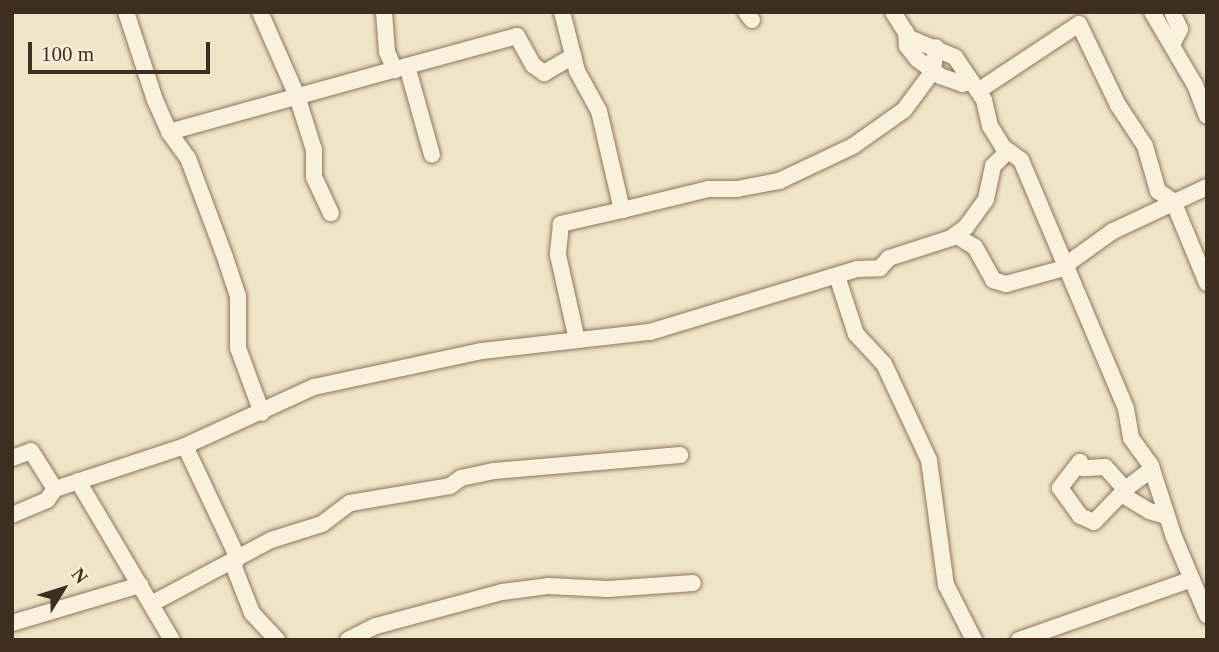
<!DOCTYPE html>
<html>
<head>
<meta charset="utf-8">
<style>
  body { margin:0 }
  #map { position:relative; width:1219px; height:652px; overflow:hidden; background:#f0e4c8; font-family:Georgia,serif }
  div>[style] { position:absolute }
  .roads { filter:drop-shadow(0 0 2px #8d765c) drop-shadow(0 0 2px #8d765c) }
  .minor>* { height:16px; margin:-8px; padding:0 8px; transform-origin:8px; border-radius:8px; background:#faf1dc }
  span { translate:-50% -50%; white-space:nowrap; text-align:center; line-height:1.15; -webkit-text-stroke:5px #f7eed8; paint-order:stroke }
  .frame { position:absolute; inset:0; border:14px solid #3d2e20; pointer-events:none }
  .north { position:absolute; left:28px; top:554px; width:70px; height:70px; -webkit-text-stroke:5px #f7eed8; paint-order:stroke; rotate:52deg; font-size:19px; font-weight:700; line-height:28px; text-align:center; color:#3d2e20 }
  .north::after { content:''; display:block; margin:auto; width:24px; height:32px; background:#3d2e20; clip-path:polygon(50% 0,100% 100%,50% 72%,0 100%) }
  .scale { position:absolute; left:28px; top:42px; width:182px; height:32px; box-sizing:border-box; border:4px solid #3d2e20; border-top:0; padding-left:9px; font-size:21px; line-height:24px; white-space:nowrap; color:#3d2e20; -webkit-text-stroke:5px #f7eed8; paint-order:stroke }
</style>
</head>
<body>
<div id="map">
  <div class="roads">
    <div class="minor">
      <i style="left:126px;top:12px;width:93px;rotate:71.8deg"></i>
      <i style="left:155px;top:100px;width:35px;rotate:66deg"></i>
      <i style="left:169px;top:132px;width:32px;rotate:54deg"></i>
      <i style="left:188px;top:158px;width:106px;rotate:69.5deg"></i>
      <i style="left:225px;top:257px;width:41px;rotate:71.6deg"></i>
      <i style="left:238px;top:296px;width:52px;rotate:90deg"></i>
      <i style="left:238px;top:348px;width:69px;rotate:69.7deg"></i>
      <i style="left:260px;top:12px;width:92px;rotate:66.2deg"></i>
      <i style="left:297px;top:96px;width:57px;rotate:72.5deg"></i>
      <i style="left:314px;top:150px;width:27px;rotate:90deg"></i>
      <i style="left:314px;top:177px;width:40px;rotate:65deg"></i>
      <i style="left:384px;top:12px;width:40px;rotate:85.7deg"></i>
      <i style="left:387px;top:52px;width:20px;rotate:66deg"></i>
      <i style="left:562px;top:12px;width:61px;rotate:75.7deg"></i>
      <i style="left:577px;top:71px;width:46px;rotate:61.2deg"></i>
      <i style="left:599px;top:111px;width:102px;rotate:76.9deg"></i>
      <i style="left:622px;top:210px;width:63px;rotate:167.1deg"></i>
      <i style="left:561px;top:224px;width:31px;rotate:96deg"></i>
      <i style="left:558px;top:255px;width:87px;rotate:77.4deg"></i>
      <i style="left:746px;top:12px;width:10px;rotate:53deg"></i>
      <i style="left:893px;top:12px;width:31px;rotate:58deg"></i>
      <i style="left:909px;top:38px;width:50px;rotate:22.4deg"></i>
      <i style="left:955px;top:57px;width:52px;rotate:56deg"></i>
      <i style="left:984px;top:100px;width:27px;rotate:77deg"></i>
      <i style="left:990px;top:126px;width:25px;rotate:58deg"></i>
      <i style="left:1003px;top:147px;width:22px;rotate:36deg"></i>
      <i style="left:1021px;top:160px;width:270px;rotate:67.1deg"></i>
      <i style="left:1126px;top:409px;width:29px;rotate:80deg"></i>
      <i style="left:1131px;top:438px;width:34px;rotate:54deg"></i>
      <i style="left:1151px;top:466px;width:75px;rotate:72.1deg"></i>
      <i style="left:1174px;top:537px;width:85px;rotate:67.1deg"></i>
      <i style="left:1152px;top:12px;width:85px;rotate:59.5deg"></i>
      <i style="left:1195px;top:85px;width:33px;rotate:69deg"></i>
      <i style="left:1172px;top:12px;width:19px;rotate:65deg"></i>
      <i style="left:1180px;top:29px;width:18px;rotate:117deg"></i>
      <i style="left:906px;top:32px;width:14px;rotate:86deg"></i>
      <i style="left:907px;top:46px;width:16px;rotate:52deg"></i>
      <i style="left:917px;top:59px;width:29px;rotate:36deg"></i>
      <i style="left:940px;top:76px;width:24px;rotate:19deg"></i>
      <i style="left:963px;top:84px;width:9px;rotate:-18deg"></i>
      <i style="left:407px;top:66px;width:114px;rotate:-15.3deg"></i>
      <i style="left:517px;top:36px;width:33px;rotate:61deg"></i>
      <i style="left:533px;top:65px;width:14px;rotate:36deg"></i>
      <i style="left:544px;top:73px;width:34px;rotate:-30deg"></i>
      <i style="left:978px;top:91px;width:121px;rotate:-33.6deg"></i>
      <i style="left:1079px;top:24px;width:90px;rotate:64.3deg"></i>
      <i style="left:1118px;top:105px;width:49px;rotate:56.6deg"></i>
      <i style="left:1145px;top:146px;width:47px;rotate:73.9deg"></i>
      <i style="left:1158px;top:191px;width:18px;rotate:34deg"></i>
      <i style="left:1173px;top:201px;width:89px;rotate:67.5deg"></i>
      <i style="left:169px;top:132px;width:247px;rotate:-15.5deg"></i>
      <i style="left:407px;top:66px;width:92px;rotate:74.3deg"></i>
      <i style="left:622px;top:210px;width:89px;rotate:-13.7deg"></i>
      <i style="left:708px;top:189px;width:29px"></i>
      <i style="left:737px;top:189px;width:43px;rotate:-10.8deg"></i>
      <i style="left:779px;top:181px;width:82px;rotate:-25.3deg"></i>
      <i style="left:853px;top:146px;width:62px;rotate:-35.2deg"></i>
      <i style="left:904px;top:110px;width:49px;rotate:-53.4deg"></i>
      <i style="left:933px;top:71px;width:24px;rotate:-83deg"></i>
      <i style="left:955px;top:235px;width:23px;rotate:31deg"></i>
      <i style="left:975px;top:247px;width:38px;rotate:61deg"></i>
      <i style="left:993px;top:280px;width:14px;rotate:17deg"></i>
      <i style="left:1006px;top:284px;width:64px;rotate:-15.3deg"></i>
      <i style="left:1067px;top:264px;width:57px;rotate:-35.7deg"></i>
      <i style="left:1113px;top:231px;width:104px;rotate:-25.1deg"></i>
      <i style="left:837px;top:276px;width:61px;rotate:71.9deg"></i>
      <i style="left:856px;top:334px;width:41px;rotate:47deg"></i>
      <i style="left:884px;top:364px;width:106px;rotate:64.9deg"></i>
      <i style="left:929px;top:460px;width:126px;rotate:82.3deg"></i>
      <i style="left:946px;top:585px;width:62px;rotate:63deg"></i>
      <i style="left:185px;top:446px;width:122px;rotate:64.7deg"></i>
      <i style="left:237px;top:556px;width:11px;rotate:105deg"></i>
      <i style="left:234px;top:567px;width:49px;rotate:68.6deg"></i>
      <i style="left:252px;top:613px;width:37px;rotate:47deg"></i>
      <i style="left:12px;top:458px;width:20px;rotate:-20deg"></i>
      <i style="left:31px;top:451px;width:45px;rotate:57.7deg"></i>
      <i style="left:55px;top:489px;width:137px;rotate:-18.3deg"></i>
      <i style="left:185px;top:446px;width:142px;rotate:-24.6deg"></i>
      <i style="left:314px;top:387px;width:172px;rotate:-12.1deg"></i>
      <i style="left:482px;top:351px;width:169px;rotate:-6.5deg"></i>
      <i style="left:650px;top:332px;width:216px;rotate:-16.9deg"></i>
      <i style="left:857px;top:269px;width:23px;rotate:-2deg"></i>
      <i style="left:880px;top:268px;width:13px;rotate:-48deg"></i>
      <i style="left:889px;top:258px;width:65px;rotate:-17.9deg"></i>
      <i style="left:951px;top:238px;width:19px;rotate:-36deg"></i>
      <i style="left:966px;top:227px;width:34px;rotate:-54deg"></i>
      <i style="left:986px;top:199px;width:34px;rotate:-78deg"></i>
      <i style="left:993px;top:166px;width:21px;rotate:-45deg"></i>
      <i style="left:1152px;top:469px;width:34px;rotate:143deg"></i>
      <i style="left:1125px;top:489px;width:30px;rotate:-132deg"></i>
      <i style="left:1105px;top:467px;width:22px;rotate:177deg"></i>
      <i style="left:1083px;top:468px;width:7px;rotate:-117deg"></i>
      <i style="left:1080px;top:462px;width:33px;rotate:128deg"></i>
      <i style="left:1060px;top:488px;width:34px;rotate:54deg"></i>
      <i style="left:1080px;top:516px;width:15px;rotate:23deg"></i>
      <i style="left:1094px;top:522px;width:39px;rotate:-46deg"></i>
      <i style="left:1121px;top:494px;width:33px;rotate:31deg"></i>
      <i style="left:1149px;top:511px;width:18px;rotate:16deg"></i>
      <i style="left:78px;top:481px;width:185px;rotate:59.4deg"></i>
      <i style="left:12px;top:515px;width:38px;rotate:-23deg"></i>
      <i style="left:47px;top:500px;width:14px;rotate:-54deg"></i>
      <i style="left:151px;top:604px;width:136px;rotate:-28.1deg"></i>
      <i style="left:271px;top:540px;width:53px;rotate:-17.4deg"></i>
      <i style="left:322px;top:524px;width:35px;rotate:-37deg"></i>
      <i style="left:350px;top:503px;width:101px;rotate:-9.6deg"></i>
      <i style="left:450px;top:486px;width:14px;rotate:-36deg"></i>
      <i style="left:461px;top:478px;width:34px;rotate:-12deg"></i>
      <i style="left:494px;top:471px;width:187px;rotate:-4.9deg"></i>
      <i style="left:12px;top:623px;width:134px;rotate:-16.5deg"></i>
      <i style="left:348px;top:640px;width:31px;rotate:-27deg"></i>
      <i style="left:376px;top:626px;width:131px;rotate:-15.1deg"></i>
      <i style="left:502px;top:592px;width:46px;rotate:-7.4deg"></i>
      <i style="left:548px;top:586px;width:60px;rotate:2.9deg"></i>
      <i style="left:608px;top:589px;width:85px;rotate:-4deg"></i>
      <i style="left:1019px;top:640px;width:183px;rotate:-19.4deg"></i>
    </div>
  </div>
  <div class="frame"></div>
  <div class="north">N</div>
  <div class="scale">100 m</div>
</div>
</body>
</html>
